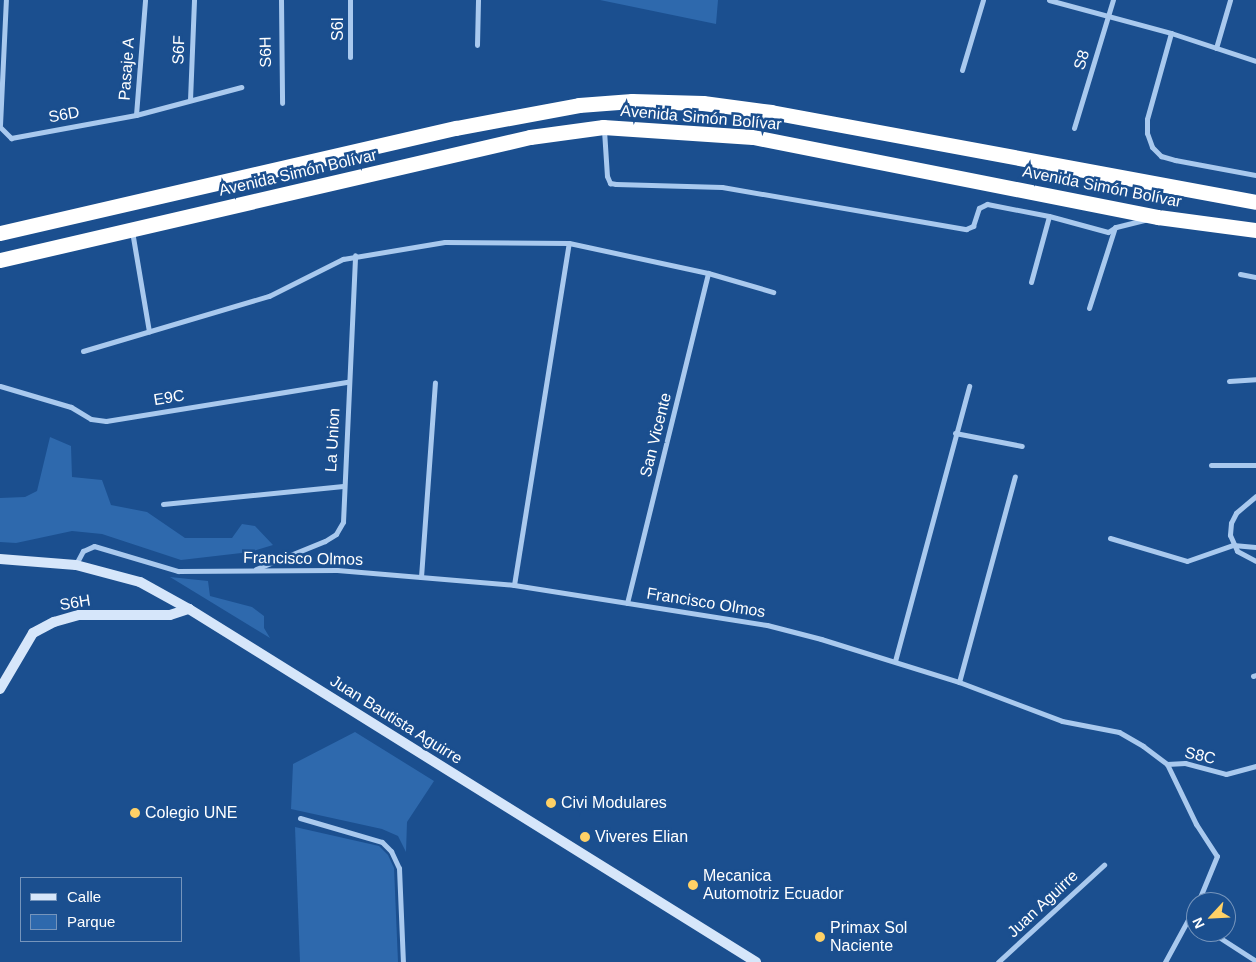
<!DOCTYPE html>
<html>
<head>
<meta charset="utf-8">
<style>
  body { margin:0 }
  #map { position:relative; width:1256px; height:962px; overflow:hidden; background:#1b4f8f; font-family:Arial,sans-serif }
  div>[style] { position:absolute }
  .green>* { inset:0; background:#2e69ad }
  .street>* { height:5px; margin:-2.5px; padding:0 2.5px; transform-origin:2.5px; border-radius:2.5px; background:#a9c9ee }
  .secondary>* { height:10px; margin:-5px; padding:0 5px; transform-origin:5px; border-radius:5px; background:#d6e6fa }
  .highway>* { height:15px; margin:-7.5px; padding:0 7.5px; transform-origin:7.5px; border-radius:7.5px; background:#fff }
  .dots>* { width:14px; height:14px; translate:-50% -50%; box-sizing:border-box; border:2px solid #1b4f8f; border-radius:50% }
  span { translate:-50% -50%; white-space:nowrap; text-align:center; line-height:1.15; -webkit-text-stroke:5px #1b4f8f; paint-order:stroke }
  .street-label { font-size:16px; color:#fff }
  .poi-label { font-size:16px; color:#fff }
  .left { translate:0 -50%; text-align:left }
  .legend { position:absolute; left:20px; top:877px; width:162px; height:65px; box-sizing:border-box; background:#1b4f8f; border:1px solid #7695bc; margin:0; padding:6px 9px; list-style:none; font-size:15px; color:#fff }
  .legend li { display:flex; align-items:center; gap:10px; height:25px }
  .legend b { width:25px; border:1px solid #7695bc }
  .north { position:absolute; left:1186px; top:892px; width:50px; height:50px; box-sizing:border-box; background:#1b4f8f; border:1px solid #7695bc; border-radius:50%; rotate:245deg; font-size:14px; font-weight:700; line-height:20px; text-align:center; color:#fff }
  .north::after { content:''; display:block; margin:auto; width:18px; height:22px; background:#ffd166; clip-path:polygon(50% 0,100% 100%,50% 72%,0 100%) }
</style>
</head>
<body>
<div id="map">
  <div class="green">
    <i style="clip-path:polygon(600px 0,718px 0,716px 24px)"></i>
    <i style="clip-path:polygon(50px 437px,71px 446px,72px 477px,102px 480px,111px 505px,147px 512px,185px 538px,232px 538px,242px 524px,255px 526px,273px 545px,250px 552px,181px 560px,102px 534px,72px 531px,16px 543px,0 542px,0 498px,25px 497px,37px 491px)"></i>
    <i style="clip-path:polygon(170px 577px,208px 581px,210px 596px,252px 607px,264px 616px,264px 628px,270px 638px)"></i>
    <i style="clip-path:polygon(355px 732px,434px 781px,407px 822px,406px 852px,398px 836px,382px 829px,291px 809px,293px 764px)"></i>
    <i style="clip-path:polygon(295px 827px,379px 846px,388px 855px,394px 868px,398px 962px,300px 962px)"></i>
  </div>
  <div class="street">
    <i style="left:281px;top:0;width:103px;rotate:89.4deg"></i>
    <i style="left:1049px;top:0;width:126px;rotate:15.1deg"></i>
    <i style="left:1171px;top:33px;width:89px;rotate:18.2deg"></i>
    <i style="left:1171px;top:33px;width:89px;rotate:105.6deg"></i>
    <i style="left:1147px;top:119px;width:14px;rotate:90deg"></i>
    <i style="left:1147px;top:133px;width:15px;rotate:70deg"></i>
    <i style="left:1152px;top:147px;width:13px;rotate:45deg"></i>
    <i style="left:1161px;top:156px;width:15px;rotate:16deg"></i>
    <i style="left:1175px;top:160px;width:82px;rotate:10.5deg"></i>
    <i style="left:477px;top:45px;width:45px;rotate:-88.7deg"></i>
    <i style="left:1216px;top:48px;width:50px;rotate:-73.7deg"></i>
    <i style="left:350px;top:57px;width:57px;rotate:-90deg"></i>
    <i style="left:962px;top:70px;width:73px;rotate:-73.3deg"></i>
    <i style="left:190px;top:100px;width:100px;rotate:-87.7deg"></i>
    <i style="left:136px;top:115px;width:115px;rotate:-85.5deg"></i>
    <i style="left:0;top:125px;width:125px;rotate:-87.3deg"></i>
    <i style="left:0;top:127px;width:16px;rotate:45deg"></i>
    <i style="left:11px;top:138px;width:127px;rotate:-10.4deg"></i>
    <i style="left:136px;top:115px;width:109px;rotate:-14.9deg"></i>
    <i style="left:1074px;top:128px;width:134px;rotate:-73.1deg"></i>
    <i style="left:604px;top:130px;width:46px;rotate:86.3deg"></i>
    <i style="left:607px;top:176px;width:8px;rotate:67deg"></i>
    <i style="left:610px;top:183px;width:6px;rotate:9deg"></i>
    <i style="left:616px;top:184px;width:106px;rotate:1.6deg"></i>
    <i style="left:722px;top:187px;width:248px;rotate:9.8deg"></i>
    <i style="left:966px;top:229px;width:8px;rotate:-23deg"></i>
    <i style="left:973px;top:226px;width:19px;rotate:-72deg"></i>
    <i style="left:979px;top:208px;width:9px;rotate:-27deg"></i>
    <i style="left:987px;top:204px;width:63px;rotate:11deg"></i>
    <i style="left:132px;top:231px;width:102px;rotate:80.4deg"></i>
    <i style="left:1240px;top:274px;width:16px;rotate:11deg"></i>
    <i style="left:1031px;top:282px;width:68px;rotate:-74.7deg"></i>
    <i style="left:1049px;top:216px;width:61px;rotate:15.2deg"></i>
    <i style="left:1108px;top:232px;width:9px;rotate:-32deg"></i>
    <i style="left:1116px;top:227px;width:30px;rotate:-14deg"></i>
    <i style="left:1089px;top:308px;width:85px;rotate:-72.2deg"></i>
    <i style="left:83px;top:351px;width:194px;rotate:-16.5deg"></i>
    <i style="left:269px;top:296px;width:83px;rotate:-26.6deg"></i>
    <i style="left:343px;top:259px;width:103px;rotate:-9.5deg"></i>
    <i style="left:445px;top:242px;width:124px;rotate:0.5deg"></i>
    <i style="left:569px;top:243px;width:142px;rotate:12.2deg"></i>
    <i style="left:708px;top:273px;width:68px;rotate:16.3deg"></i>
    <i style="left:1229px;top:381px;width:27px;rotate:-4deg"></i>
    <i style="left:0;top:386px;width:74px;rotate:16.5deg"></i>
    <i style="left:71px;top:407px;width:23px;rotate:31deg"></i>
    <i style="left:91px;top:419px;width:15px;rotate:8deg"></i>
    <i style="left:106px;top:421px;width:245px;rotate:-9.2deg"></i>
    <i style="left:955px;top:433px;width:68px;rotate:11deg"></i>
    <i style="left:1211px;top:465px;width:45px"></i>
    <i style="left:1256px;top:496px;width:26px;rotate:140deg"></i>
    <i style="left:1236px;top:513px;width:11px;rotate:117deg"></i>
    <i style="left:1231px;top:523px;width:12px;rotate:95deg"></i>
    <i style="left:1230px;top:535px;width:17px;rotate:66deg"></i>
    <i style="left:1237px;top:551px;width:21px;rotate:28deg"></i>
    <i style="left:163px;top:504px;width:181px;rotate:-5.7deg"></i>
    <i style="left:1110px;top:538px;width:80px;rotate:16.6deg"></i>
    <i style="left:1187px;top:561px;width:49px;rotate:-19.2deg"></i>
    <i style="left:1233px;top:545px;width:23px;rotate:5deg"></i>
    <i style="left:76px;top:564px;width:15px;rotate:-62deg"></i>
    <i style="left:83px;top:551px;width:12px;rotate:-24deg"></i>
    <i style="left:94px;top:546px;width:88px;rotate:16.6deg"></i>
    <i style="left:178px;top:571px;width:159px;rotate:-0.4deg"></i>
    <i style="left:337px;top:570px;width:178px;rotate:4.8deg"></i>
    <i style="left:514px;top:585px;width:256px;rotate:9deg"></i>
    <i style="left:767px;top:625px;width:56px;rotate:14.5deg"></i>
    <i style="left:821px;top:639px;width:145px;rotate:17.3deg"></i>
    <i style="left:959px;top:682px;width:110px;rotate:20.7deg"></i>
    <i style="left:1062px;top:721px;width:58px;rotate:10.9deg"></i>
    <i style="left:1119px;top:732px;width:28px;rotate:30deg"></i>
    <i style="left:1143px;top:746px;width:30px;rotate:37deg"></i>
    <i style="left:1167px;top:764px;width:67px;rotate:64.2deg"></i>
    <i style="left:1196px;top:824px;width:38px;rotate:57deg"></i>
    <i style="left:1217px;top:856px;width:50px;rotate:112.4deg"></i>
    <i style="left:256px;top:569px;width:74px;rotate:-22.1deg"></i>
    <i style="left:325px;top:541px;width:13px;rotate:-32deg"></i>
    <i style="left:336px;top:534px;width:14px;rotate:-60deg"></i>
    <i style="left:343px;top:522px;width:267px;rotate:-87.4deg"></i>
    <i style="left:421px;top:577px;width:195px;rotate:-85.9deg"></i>
    <i style="left:514px;top:585px;width:346px;rotate:-80.9deg"></i>
    <i style="left:627px;top:603px;width:340px;rotate:-76.2deg"></i>
    <i style="left:895px;top:661px;width:285px;rotate:-74.9deg"></i>
    <i style="left:1253px;top:676px;width:3px;rotate:-18deg"></i>
    <i style="left:959px;top:682px;width:213px;rotate:-74.8deg"></i>
    <i style="left:1167px;top:764px;width:18px;rotate:-3deg"></i>
    <i style="left:1185px;top:763px;width:42px;rotate:15deg"></i>
    <i style="left:1226px;top:774px;width:31px;rotate:-15deg"></i>
    <i style="left:300px;top:818px;width:85px;rotate:16.3deg"></i>
    <i style="left:382px;top:842px;width:13px;rotate:45deg"></i>
    <i style="left:391px;top:851px;width:19px;rotate:65deg"></i>
    <i style="left:399px;top:868px;width:94px;rotate:87.6deg"></i>
    <i style="left:1211px;top:932px;width:54px;rotate:32.8deg"></i>
    <i style="left:998px;top:962px;width:144px;rotate:-42.5deg"></i>
    <i style="left:1165px;top:962px;width:65px;rotate:-61.5deg"></i>
  </div>
  <div class="secondary">
    <i style="left:0;top:559px;width:76px;rotate:4.5deg"></i>
    <i style="left:76px;top:565px;width:66px;rotate:14.9deg"></i>
    <i style="left:140px;top:582px;width:56px;rotate:28.9deg"></i>
    <i style="left:189px;top:609px;width:668px;rotate:31.91deg"></i>
    <i style="left:0;top:689px;width:65px;rotate:-59.5deg"></i>
    <i style="left:33px;top:633px;width:24px;rotate:-28deg"></i>
    <i style="left:54px;top:622px;width:25px;rotate:-16deg"></i>
    <i style="left:78px;top:615px;width:92px"></i>
    <i style="left:170px;top:615px;width:20px;rotate:-18deg"></i>
  </div>
  <div class="highway">
    <i style="left:0;top:233px;width:468px;rotate:-13deg"></i>
    <i style="left:456px;top:128px;width:125px;rotate:-10.6deg"></i>
    <i style="left:579px;top:105px;width:53px;rotate:-4.3deg"></i>
    <i style="left:632px;top:101px;width:71px;rotate:1.6deg"></i>
    <i style="left:703px;top:103px;width:69px;rotate:7.5deg"></i>
    <i style="left:771px;top:112px;width:493px;rotate:10.5deg"></i>
    <i style="left:0;top:260px;width:544px;rotate:-13.07deg"></i>
    <i style="left:530px;top:137px;width:74px;rotate:-7.8deg"></i>
    <i style="left:603px;top:127px;width:150px;rotate:3.8deg"></i>
    <i style="left:753px;top:137px;width:413px;rotate:11.2deg"></i>
    <i style="left:1158px;top:217px;width:99px;rotate:7.6deg"></i>
  </div>
  <div class="dots">
    <i style="left:551px;top:803px;background:#ffd166"></i>
    <i style="left:135px;top:813px;background:#ffd166"></i>
    <i style="left:585px;top:837px;background:#ffd166"></i>
    <i style="left:693px;top:885px;background:#ffd166"></i>
    <i style="left:820px;top:937px;background:#ffd166"></i>
  </div>
  <div class="street-label">
    <span style="left:338px;top:29px;rotate:-90deg">S6I</span>
    <span style="left:179px;top:50px;rotate:-88deg">S6F</span>
    <span style="left:266px;top:52px;rotate:-91deg">S6H</span>
    <span style="left:1082px;top:60px;rotate:-73deg">S8</span>
    <span style="left:127px;top:69px;rotate:-86deg">Pasaje A</span>
    <span style="left:64px;top:115px;rotate:-10deg">S6D</span>
    <span style="left:701px;top:118px;rotate:5deg">Avenida Simón Bolívar</span>
    <span style="left:298px;top:173px;rotate:-13deg">Avenida Simón Bolívar</span>
    <span style="left:1102px;top:187px;rotate:11deg">Avenida Simón Bolívar</span>
    <span style="left:169px;top:398px;rotate:-9deg">E9C</span>
    <span style="left:656px;top:435px;rotate:-76deg">San Vicente</span>
    <span style="left:333px;top:440px;rotate:-87deg">La Union</span>
    <span style="left:303px;top:559px;rotate:1deg">Francisco Olmos</span>
    <span style="left:75px;top:603px;rotate:-9deg">S6H</span>
    <span style="left:706px;top:603px;rotate:9deg">Francisco Olmos</span>
    <span style="left:396px;top:720px;rotate:32deg">Juan Bautista Aguirre</span>
    <span style="left:1200px;top:756px;rotate:13deg">S8C</span>
    <span style="left:1043px;top:904px;rotate:-43deg">Juan Aguirre</span>
  </div>
  <div class="poi-label">
    <span class="left" style="left:561px;top:803px">Civi Modulares</span>
    <span class="left" style="left:145px;top:813px">Colegio UNE</span>
    <span class="left" style="left:595px;top:837px">Viveres Elian</span>
    <span class="left" style="left:703px;top:885px">Mecanica<br>Automotriz Ecuador</span>
    <span class="left" style="left:830px;top:937px">Primax Sol<br>Naciente</span>
  </div>
  <ul class="legend">
  <li><b style="height:6px;background:#d6e6fa"></b>Calle</li>
  <li><b style="height:14px;background:#2e69ad"></b>Parque</li>
  </ul>
  <div class="north">N</div>
</div>
</body>
</html>
